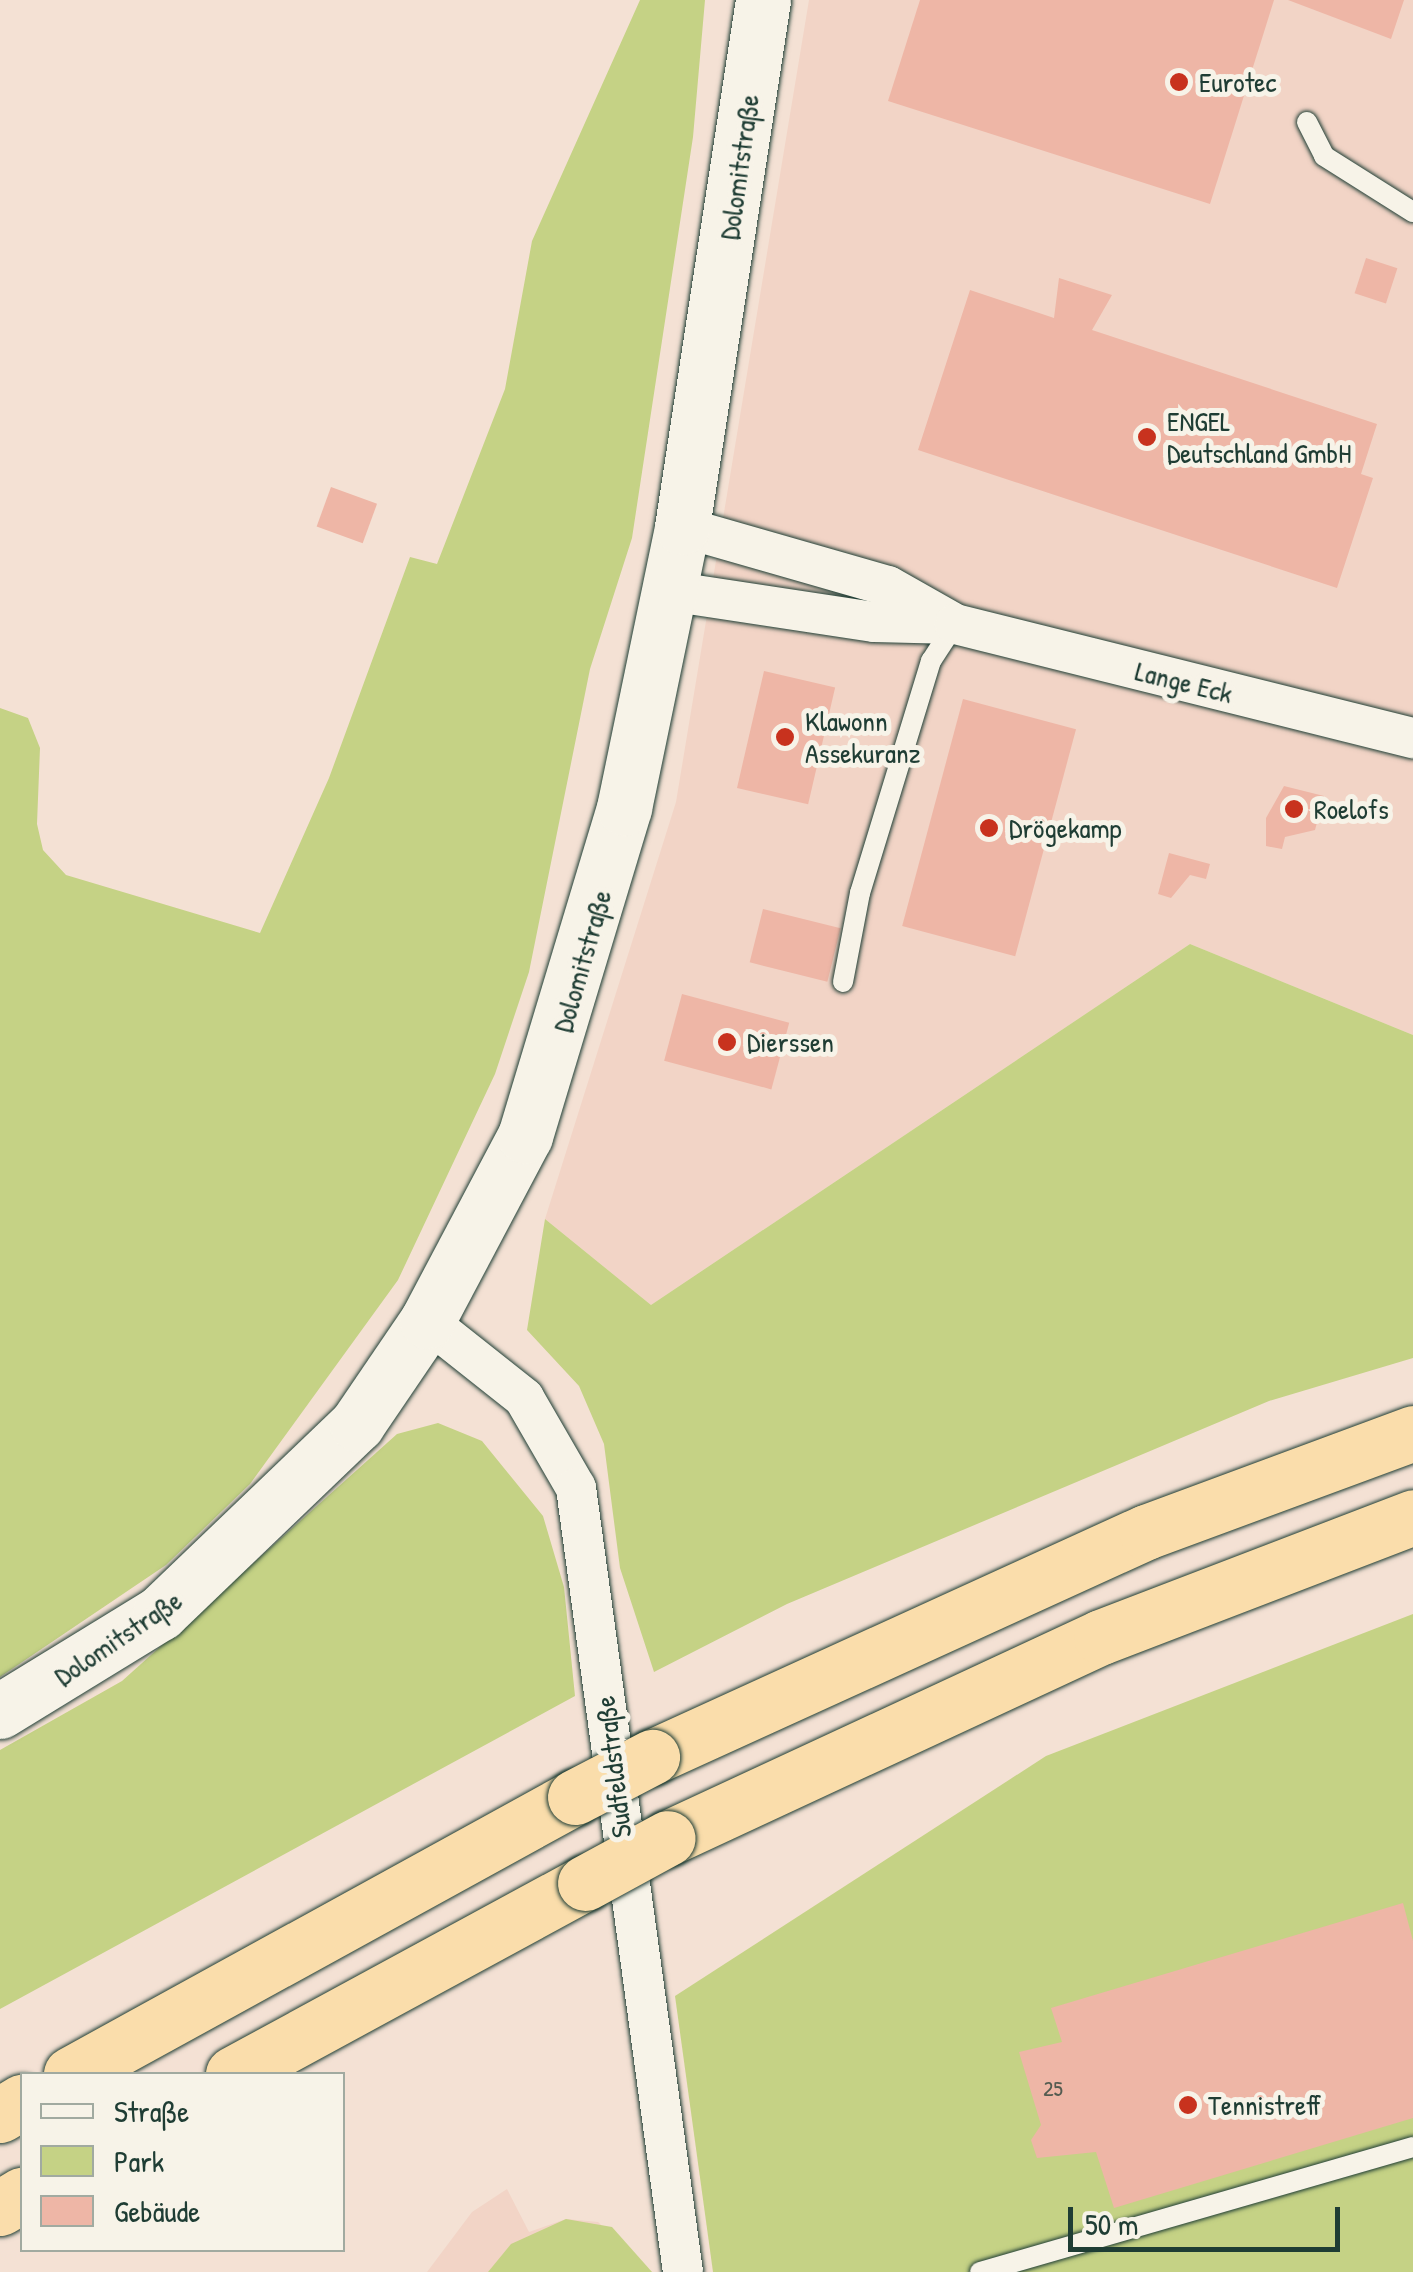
<!DOCTYPE html>
<html>
<head>
<meta charset="utf-8">
<style>
  body { margin:0 }
  #map { position:relative; width:1413px; height:2272px; overflow:hidden; background:#f4e1d4; font-family:"Patrick Hand",sans-serif }
  div>[style] { position:absolute }
  .built>* { inset:0; background:#f2d4c6 }
  .green>* { inset:0; background:#c5d285 }
  .building>* { inset:0; background:#eeb6a6; transform-origin:0 0 }
  .roads { filter:drop-shadow(0 0 2px #1f3d34) drop-shadow(0 0 2px #1f3d34) }
  .lane>* { height:20px; margin:-10px; padding:0 10px; transform-origin:10px; border-radius:10px; background:#f7f3e8 }
  .street>* { height:40px; margin:-20px; padding:0 20px; transform-origin:20px; border-radius:20px; background:#f7f3e8 }
  .secondary>* { height:55px; margin:-27.5px; padding:0 27.5px; transform-origin:27.5px; border-radius:27.5px; background:#f7f3e8 }
  .highway>* { height:55px; margin:-27.5px; padding:0 27.5px; transform-origin:27.5px; border-radius:27.5px; background:#faddab }
  .bridges { filter:drop-shadow(0 0 2px #1f3d34) drop-shadow(0 0 2px #1f3d34) }
  .highway-bridge>* { height:55px; margin:-27.5px; padding:0 27.5px; transform-origin:27.5px; border-radius:27.5px; background:#faddab }
  .dots>* { width:28px; height:28px; translate:-50% -50%; box-sizing:border-box; border:5px solid #f7f3e8; border-radius:50% }
  span { translate:-50% -50%; white-space:nowrap; text-align:center; line-height:1.15; -webkit-text-stroke:10px #f7f3e8; paint-order:stroke }
  .number-label { font-size:22px; color:#535b50 }
  .number-label span { -webkit-text-stroke-width:0 }
  .poi-label { font-size:28px; color:#1f3d34 }
  .left { translate:0 -50%; text-align:left }
  .street-label { font-size:28px; color:#1f3d34 }
  .legend { position:absolute; left:20px; top:2072px; width:325px; height:180px; box-sizing:border-box; background:#f7f3e8; border:2px solid #a1aaa0; margin:0; padding:12px 18px; list-style:none; font-size:30px; color:#1f3d34 }
  .legend li { display:flex; align-items:center; gap:20px; height:50px }
  .legend b { width:50px; border:2px solid #a1aaa0 }
  .scale { position:absolute; left:1068px; top:2207px; width:272px; height:45px; box-sizing:border-box; border:5px solid #1f3d34; border-top:0; padding-left:12px; font-size:30px; line-height:35px; white-space:nowrap; color:#1f3d34; -webkit-text-stroke:8px #f7f3e8; paint-order:stroke }
</style>
</head>
<body>
<div id="map">
  <div class="built">
    <i style="clip-path:polygon(809px 0,1413px 0,1413px 1035px,1190px 944px,651px 1305px,545px 1219px,676px 802px)"></i>
    <i style="clip-path:polygon(507px 2189px,529px 2232px,566px 2219px,598px 2222px,652px 2272px,427px 2272px,472px 2212px)"></i>
  </div>
  <div class="green">
    <i style="clip-path:polygon(640px 0,705px 0,693px 137px,632px 538px,590px 669px,529px 972px,495px 1074px,398px 1280px,250px 1484px,166px 1565px,0 1677px,0 708px,28px 718px,40px 748px,37px 824px,43px 850px,66px 875px,260px 933px,329px 778px,410px 557px,437px 564px,505px 389px,532px 241px)"></i>
    <i style="clip-path:polygon(1190px 944px,1413px 1035px,1413px 1358px,1269px 1401px,787px 1604px,654px 1672px,620px 1568px,604px 1444px,579px 1386px,527px 1330px,545px 1219px,651px 1305px)"></i>
    <i style="clip-path:polygon(438px 1423px,482px 1441px,543px 1516px,564px 1587px,575px 1696px,0 2009px,0 1750px,122px 1681px,397px 1434px)"></i>
    <i style="clip-path:polygon(1413px 1614px,1413px 2272px,713px 2272px,675px 1996px,1046px 1756px)"></i>
    <i style="clip-path:polygon(566px 2219px,612px 2227px,652px 2272px,488px 2272px,511px 2244px)"></i>
  </div>
  <div class="building">
    <i style="clip-path:polygon(920px 0,1274px 0,1210px 204px,888px 101px)"></i>
    <i style="clip-path:polygon(1288px 0,1404px 0,1391px 39px)"></i>
    <i style="left:1366px;top:258px;width:33px;height:37px;rotate:18deg"></i>
    <i style="clip-path:polygon(1059px 278px,1112px 295px,1092px 330px,1377px 424px,1361px 474px,1373px 478px,1337px 588px,918px 450px,970px 290px,1054px 318px)"></i>
    <i style="left:331px;top:487px;width:49px;height:42px;rotate:20deg"></i>
    <i style="left:764px;top:671px;width:73px;height:120px;rotate:13deg"></i>
    <i style="left:963px;top:699px;width:117px;height:235px;rotate:15deg"></i>
    <i style="clip-path:polygon(1284px 786px,1324px 796px,1315px 830px,1285px 837px,1282px 849px,1266px 846px,1266px 818px)"></i>
    <i style="clip-path:polygon(1169px 853px,1210px 864px,1206px 879px,1190px 875px,1171px 898px,1158px 894px)"></i>
    <i style="left:763px;top:909px;width:80px;height:55px;rotate:14deg"></i>
    <i style="left:682px;top:994px;width:111px;height:69px;rotate:15deg"></i>
    <i style="clip-path:polygon(1403px 1903px,1413px 1941px,1413px 2118px,1114px 2208px,1096px 2152px,1037px 2158px,1031px 2140px,1041px 2125px,1019px 2052px,1062px 2042px,1051px 2008px)"></i>
  </div>
  <div class="roads">
    <div class="lane">
      <i style="left:1307px;top:122px;width:38px;rotate:63deg"></i>
      <i style="left:1324px;top:156px;width:105px;rotate:32.2deg"></i>
      <i style="left:843px;top:982px;width:91px;rotate:-79.2deg"></i>
      <i style="left:860px;top:893px;width:243px;rotate:-73deg"></i>
      <i style="left:931px;top:661px;width:44px;rotate:-57deg"></i>
      <i style="left:980px;top:2272px;width:451px;rotate:-16.1deg"></i>
    </div>
    <div class="street">
      <i style="left:682px;top:527px;width:214px;rotate:16deg"></i>
      <i style="left:888px;top:586px;width:73px;rotate:29.4deg"></i>
      <i style="left:669px;top:591px;width:207px;rotate:8.6deg"></i>
      <i style="left:874px;top:622px;width:81px;rotate:1.4deg"></i>
      <i style="left:955px;top:624px;width:472px;rotate:14deg"></i>
      <i style="left:427px;top:1321px;width:124px;rotate:38.4deg"></i>
      <i style="left:524px;top:1398px;width:104px;rotate:60deg"></i>
      <i style="left:576px;top:1488px;width:791px;rotate:82.23deg"></i>
    </div>
    <div class="secondary">
      <i style="left:0;top:1711px;width:188px;rotate:-31.5deg"></i>
      <i style="left:160px;top:1613px;width:273px;rotate:-43.8deg"></i>
      <i style="left:357px;top:1424px;width:125px;rotate:-55.8deg"></i>
      <i style="left:427px;top:1321px;width:209px;rotate:-62.1deg"></i>
      <i style="left:525px;top:1136px;width:343px;rotate:-73.2deg"></i>
      <i style="left:624px;top:808px;width:287px;rotate:-78.3deg"></i>
      <i style="left:682px;top:527px;width:533px;rotate:-81.26deg"></i>
    </div>
    <div class="highway">
      <i style="left:652px;top:1757px;width:543px;rotate:-24.49deg"></i>
      <i style="left:1146px;top:1532px;width:285px;rotate:-20.3deg"></i>
      <i style="left:668px;top:1838px;width:477px;rotate:-24.9deg"></i>
      <i style="left:1101px;top:1637px;width:334px;rotate:-21deg"></i>
      <i style="left:71px;top:2074px;width:575px;rotate:-28.79deg"></i>
      <i style="left:233px;top:2074px;width:400px;rotate:-28.5deg"></i>
      <i style="left:0;top:2115px;width:26px;rotate:-31deg"></i>
      <i style="left:0;top:2208px;width:26px;rotate:-31deg"></i>
    </div>
  </div>
  <div class="bridges">
    <div class="highway-bridge">
      <i style="left:575px;top:1797px;width:87px;rotate:-27.5deg"></i>
      <i style="left:585px;top:1883px;width:94px;rotate:-28.5deg"></i>
    </div>
  </div>
  <div class="dots">
    <i style="left:1179px;top:82px;background:#c8321e"></i>
    <i style="left:1147px;top:437px;background:#c8321e"></i>
    <i style="left:785px;top:737px;background:#c8321e"></i>
    <i style="left:1294px;top:809px;background:#c8321e"></i>
    <i style="left:989px;top:828px;background:#c8321e"></i>
    <i style="left:727px;top:1042px;background:#c8321e"></i>
    <i style="left:1188px;top:2105px;background:#c8321e"></i>
  </div>
  <div class="number-label">
    <span style="left:1053px;top:2089px">25</span>
  </div>
  <div class="poi-label">
    <span class="left" style="left:1199px;top:82px">Eurotec</span>
    <span class="left" style="left:1167px;top:437px">ENGEL<br>Deutschland GmbH</span>
    <span class="left" style="left:805px;top:737px">Klawonn<br>Assekuranz</span>
    <span class="left" style="left:1314px;top:809px">Roelofs</span>
    <span class="left" style="left:1009px;top:828px">Drögekamp</span>
    <span class="left" style="left:747px;top:1042px">Dierssen</span>
    <span class="left" style="left:1208px;top:2105px">Tennistreff</span>
  </div>
  <div class="street-label">
    <span style="left:739px;top:167px;rotate:-82deg">Dolomitstraße</span>
    <span style="left:1184px;top:682px;rotate:14deg">Lange Eck</span>
    <span style="left:582px;top:961px;rotate:-74deg">Dolomitstraße</span>
    <span style="left:118px;top:1638px;rotate:-34deg">Dolomitstraße</span>
    <span style="left:613px;top:1767px;rotate:-97deg">Sudfeldstraße</span>
  </div>
  <ul class="legend">
  <li><b style="height:12px;background:#f7f3e8"></b>Straße</li>
  <li><b style="height:28px;background:#c5d285"></b>Park</li>
  <li><b style="height:28px;background:#eeb6a6"></b>Gebäude</li>
  </ul>
  <div class="scale">50 m</div>
</div>
</body>
</html>
